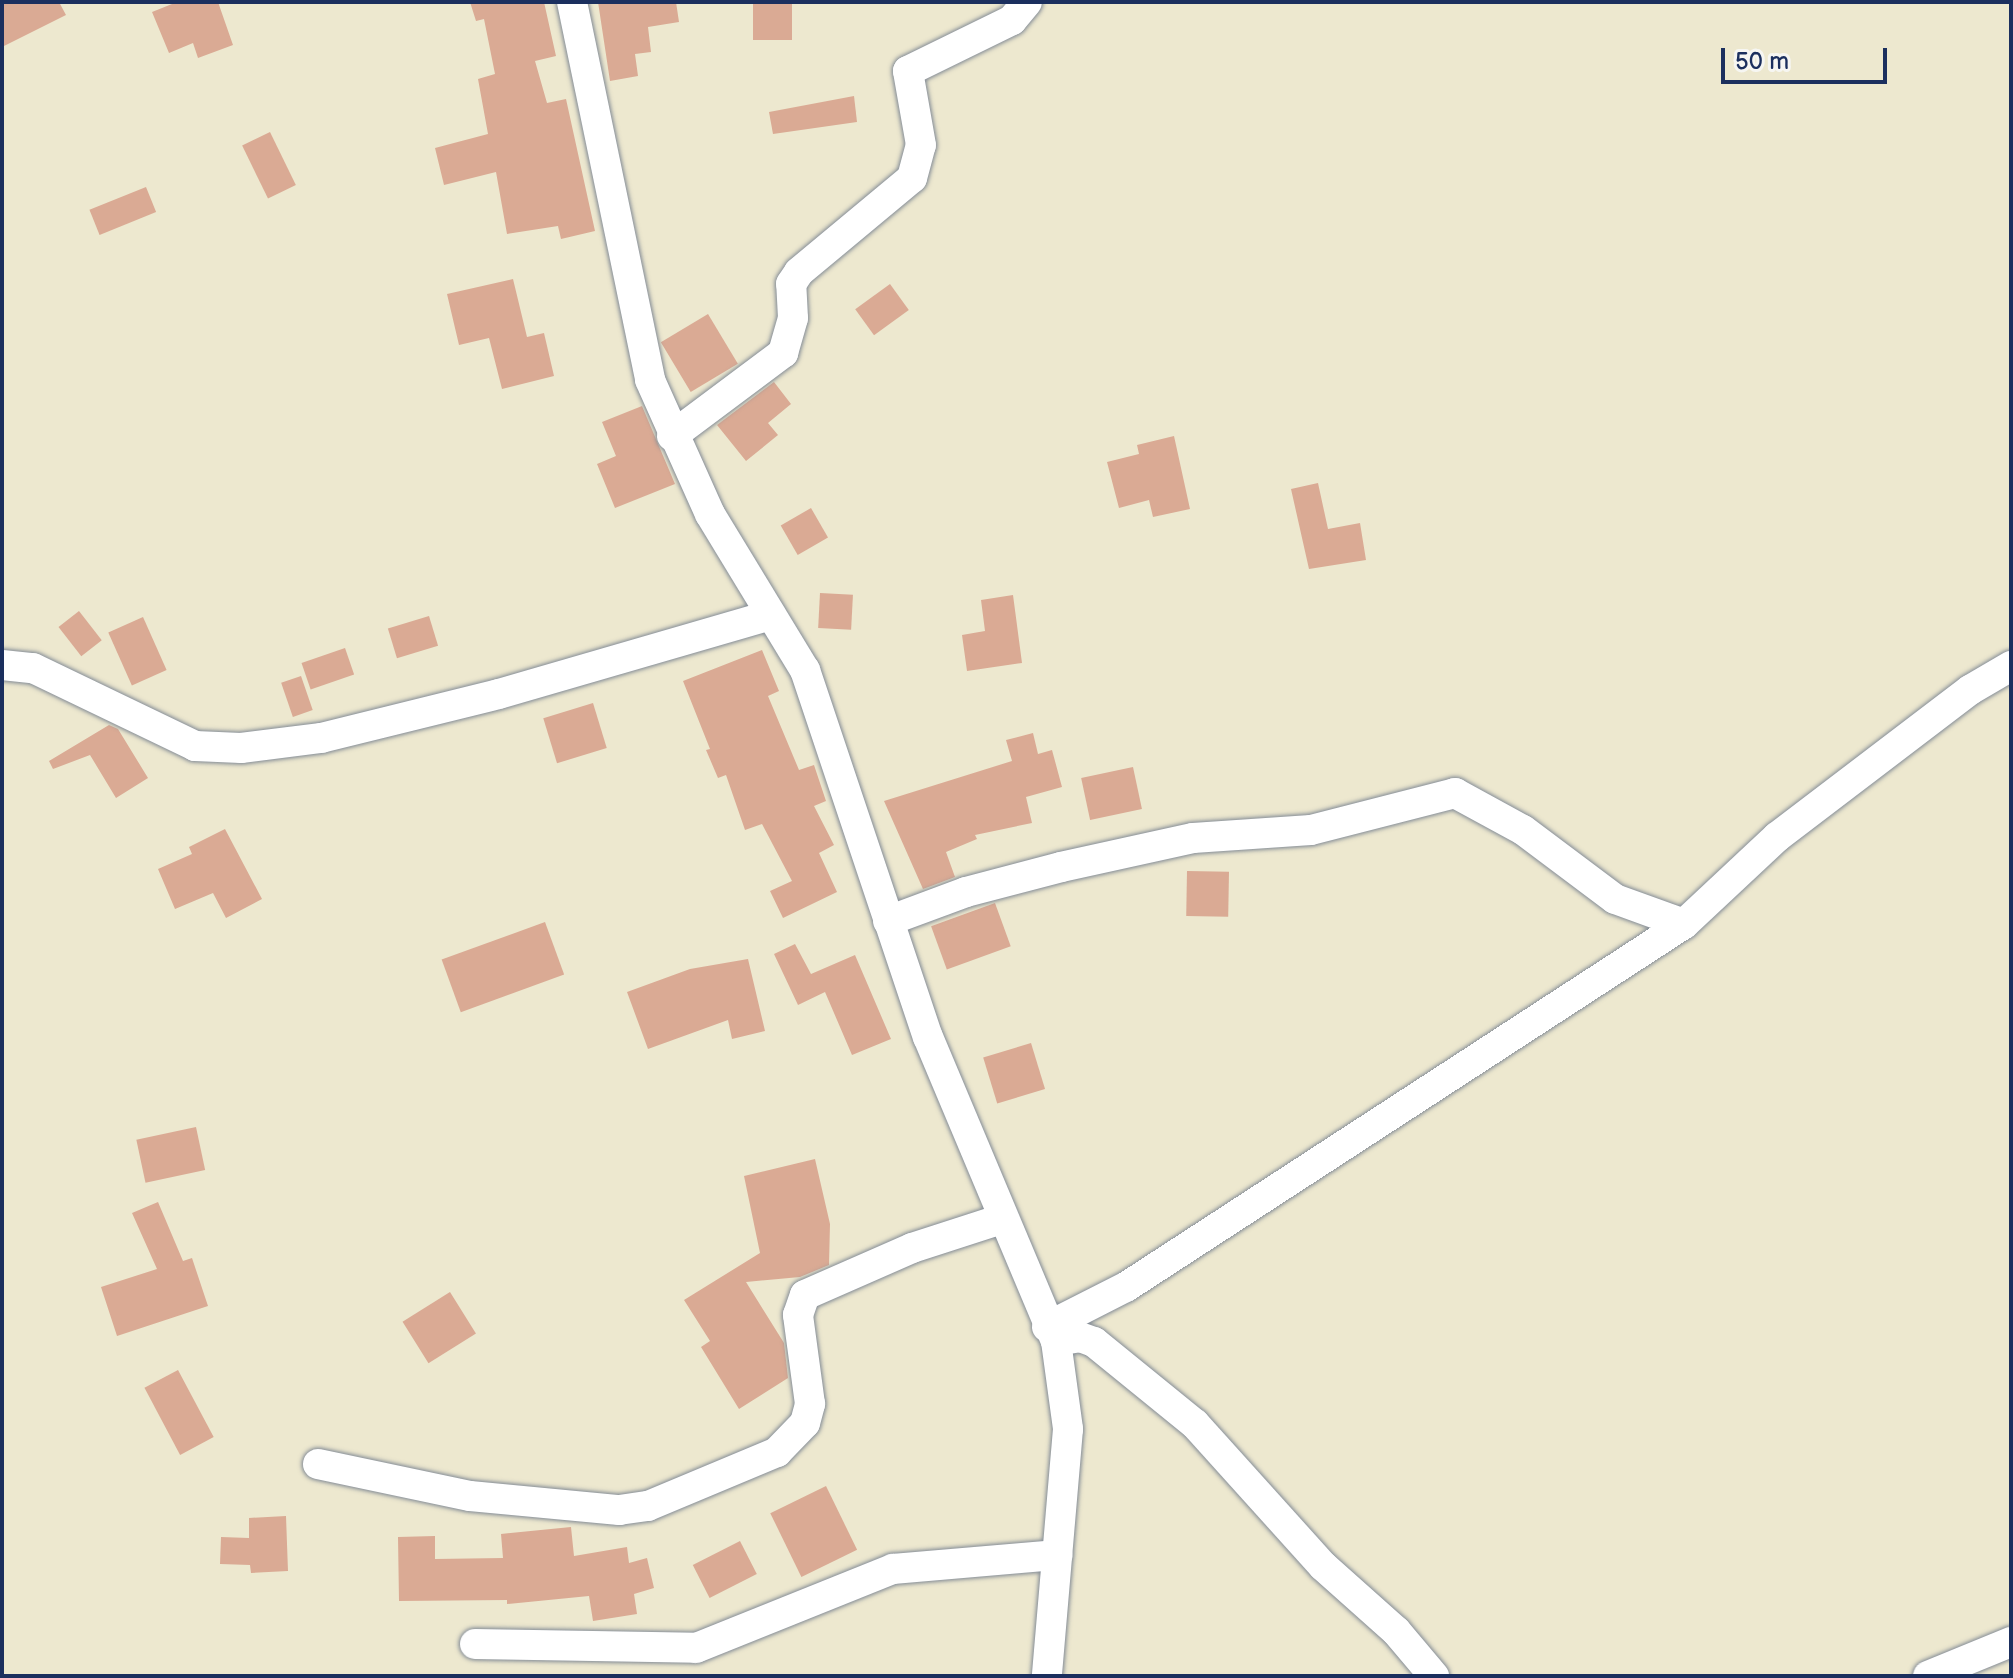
<!DOCTYPE html>
<html>
<head>
<meta charset="utf-8">
<style>
  body { margin:0 }
  #map { position:relative; width:2013px; height:1678px; overflow:hidden; background:#ede8cf; font-family:"Balsamiq Sans",sans-serif }
  div>[style] { position:absolute }
  .building>* { inset:0; background:#daaa94; transform-origin:0 0 }
  .roads { filter:drop-shadow(0 0 2px #848c96) drop-shadow(0 0 2px #848c96) }
  .minor>* { height:30px; margin:-15px; padding:0 15px; transform-origin:15px; border-radius:15px; background:#fff }
  span { translate:-50% -50%; white-space:nowrap; text-align:center; line-height:1.15; -webkit-text-stroke:8px #f6f6f2; paint-order:stroke }
  .frame { position:absolute; inset:0; border:4px solid #1b2f5e; pointer-events:none }
  .scale { position:absolute; left:1721px; top:48px; width:166px; height:36px; box-sizing:border-box; border:4px solid #1b2f5e; border-top:0; padding-left:10px; font-size:24px; line-height:28px; white-space:nowrap; color:#1b2f5e; -webkit-text-stroke:6px #f6f6f2; paint-order:stroke }
</style>
</head>
<body>
<div id="map">
  <div class="building">
    <i style="clip-path:polygon(2px 2px,59px 2px,66px 15px,2px 47px)"></i>
    <i style="clip-path:polygon(177px 2px,218px 2px,233px 45px,198px 58px,193px 43px,169px 53px,152px 12px)"></i>
    <i style="clip-path:polygon(470px 2px,544px 2px,556px 56px,535px 61px,547px 103px,566px 99px,595px 231px,561px 239px,558px 226px,507px 234px,496px 172px,444px 185px,435px 148px,488px 134px,478px 79px,495px 74px,484px 19px,476px 21px)"></i>
    <i style="clip-path:polygon(598px 2px,676px 2px,679px 22px,648px 27px,651px 52px,635px 54px,638px 76px,610px 81px)"></i>
    <i style="left:753px;top:2px;width:39px;height:38px"></i>
    <i style="clip-path:polygon(854px 96px,857px 122px,773px 134px,769px 112px)"></i>
    <i style="left:270px;top:132px;width:59px;height:31px;rotate:64deg"></i>
    <i style="left:146px;top:187px;width:27px;height:61px;rotate:68deg"></i>
    <i style="clip-path:polygon(513px 279px,527px 337px,544px 333px,554px 376px,502px 389px,489px 338px,459px 345px,447px 294px)"></i>
    <i style="left:890px;top:284px;width:32px;height:43px;rotate:54deg"></i>
    <i style="left:708px;top:314px;width:58px;height:55px;rotate:59deg"></i>
    <i style="clip-path:polygon(774px 382px,791px 404px,768px 423px,778px 435px,746px 461px,717px 425px)"></i>
    <i style="clip-path:polygon(642px 406px,675px 484px,615px 508px,597px 464px,616px 456px,602px 422px)"></i>
    <i style="clip-path:polygon(1174px 436px,1190px 509px,1153px 517px,1149px 500px,1119px 508px,1107px 462px,1139px 454px,1137px 445px)"></i>
    <i style="clip-path:polygon(1318px 483px,1328px 529px,1360px 523px,1366px 560px,1309px 569px,1291px 489px)"></i>
    <i style="left:811px;top:508px;width:34px;height:35px;rotate:60deg"></i>
    <i style="left:820px;top:593px;width:33px;height:35px;rotate:3deg"></i>
    <i style="clip-path:polygon(1013px 595px,1022px 663px,967px 671px,962px 635px,985px 631px,981px 600px)"></i>
    <i style="left:79px;top:611px;width:37px;height:26px;rotate:52deg"></i>
    <i style="left:429px;top:616px;width:31px;height:43px;rotate:73deg"></i>
    <i style="left:143px;top:617px;width:58px;height:38px;rotate:66deg"></i>
    <i style="left:345px;top:648px;width:28px;height:46px;rotate:71deg"></i>
    <i style="clip-path:polygon(762px 650px,779px 691px,768px 696px,799px 770px,814px 765px,826px 801px,814px 806px,834px 845px,819px 853px,837px 892px,783px 918px,770px 891px,792px 881px,762px 824px,745px 830px,726px 775px,718px 778px,706px 750px,710px 749px,683px 681px)"></i>
    <i style="left:301px;top:676px;width:36px;height:21px;rotate:71deg"></i>
    <i style="left:593px;top:703px;width:47px;height:52px;rotate:73deg"></i>
    <i style="clip-path:polygon(109px 725px,118px 729px,148px 778px,116px 798px,90px 755px,53px 769px,49px 761px)"></i>
    <i style="clip-path:polygon(1033px 733px,1038px 754px,1052px 750px,1062px 787px,1026px 797px,1032px 823px,975px 835px,977px 839px,946px 852px,955px 877px,923px 889px,884px 801px,1012px 761px,1006px 740px)"></i>
    <i style="left:1133px;top:767px;width:43px;height:53px;rotate:78deg"></i>
    <i style="clip-path:polygon(225px 829px,262px 899px,226px 918px,213px 893px,175px 909px,158px 869px,192px 854px,189px 847px)"></i>
    <i style="left:1187px;top:871px;width:42px;height:45px;rotate:1deg"></i>
    <i style="left:995px;top:903px;width:46px;height:68px;rotate:70deg"></i>
    <i style="left:545px;top:922px;width:56px;height:110px;rotate:70deg"></i>
    <i style="clip-path:polygon(795px 944px,811px 974px,855px 955px,891px 1039px,852px 1055px,825px 992px,798px 1005px,774px 954px)"></i>
    <i style="clip-path:polygon(748px 959px,765px 1031px,732px 1039px,728px 1020px,648px 1049px,627px 992px,690px 969px)"></i>
    <i style="left:1031px;top:1043px;width:48px;height:50px;rotate:73deg"></i>
    <i style="left:196px;top:1127px;width:44px;height:61px;rotate:78deg"></i>
    <i style="clip-path:polygon(815px 1159px,830px 1224px,829px 1265px,800px 1277px,746px 1282px,784px 1343px,788px 1378px,739px 1409px,701px 1347px,710px 1341px,684px 1300px,760px 1253px,744px 1176px)"></i>
    <i style="clip-path:polygon(158px 1202px,183px 1261px,192px 1258px,208px 1306px,117px 1336px,101px 1287px,157px 1269px,132px 1213px)"></i>
    <i style="left:450px;top:1292px;width:49px;height:56px;rotate:58deg"></i>
    <i style="left:178px;top:1370px;width:76px;height:38px;rotate:62deg"></i>
    <i style="left:826px;top:1486px;width:71px;height:62px;rotate:64deg"></i>
    <i style="clip-path:polygon(286px 1516px,288px 1571px,251px 1573px,250px 1565px,220px 1564px,221px 1537px,249px 1538px,249px 1518px)"></i>
    <i style="clip-path:polygon(571px 1527px,574px 1556px,627px 1547px,629px 1563px,647px 1558px,654px 1588px,634px 1594px,637px 1614px,593px 1621px,589px 1596px,507px 1604px,507px 1600px,399px 1601px,398px 1537px,435px 1536px,435px 1559px,503px 1558px,501px 1534px)"></i>
    <i style="left:740px;top:1541px;width:37px;height:53px;rotate:63deg"></i>
  </div>
  <div class="roads">
    <div class="minor">
      <i style="left:572px;top:2px;width:386px;rotate:78.3deg"></i>
      <i style="left:650px;top:380px;width:147px;rotate:65.9deg"></i>
      <i style="left:710px;top:514px;width:183px;rotate:58.7deg"></i>
      <i style="left:805px;top:670px;width:387px;rotate:71.5deg"></i>
      <i style="left:928px;top:1037px;width:330px;rotate:67.2deg"></i>
      <i style="left:1056px;top:1341px;width:89px;rotate:82.2deg"></i>
      <i style="left:1068px;top:1429px;width:248px;rotate:94.9deg"></i>
      <i style="left:672px;top:436px;width:139px;rotate:-36.8deg"></i>
      <i style="left:783px;top:353px;width:36px;rotate:-74deg"></i>
      <i style="left:793px;top:318px;width:34px;rotate:-93deg"></i>
      <i style="left:791px;top:284px;width:14px;rotate:-56deg"></i>
      <i style="left:799px;top:272px;width:147px;rotate:-39.8deg"></i>
      <i style="left:912px;top:178px;width:34px;rotate:-75deg"></i>
      <i style="left:921px;top:145px;width:75px;rotate:-100deg"></i>
      <i style="left:908px;top:71px;width:116px;rotate:-26.1deg"></i>
      <i style="left:1012px;top:20px;width:23px;rotate:-50deg"></i>
      <i style="left:2px;top:665px;width:31px;rotate:6deg"></i>
      <i style="left:33px;top:668px;width:180px;rotate:25.7deg"></i>
      <i style="left:195px;top:746px;width:46px;rotate:2.5deg"></i>
      <i style="left:241px;top:748px;width:81px;rotate:-7.1deg"></i>
      <i style="left:321px;top:738px;width:183px;rotate:-13.9deg"></i>
      <i style="left:499px;top:694px;width:283px;rotate:-16.2deg"></i>
      <i style="left:888px;top:921px;width:83px;rotate:-20.4deg"></i>
      <i style="left:966px;top:892px;width:98px;rotate:-14.7deg"></i>
      <i style="left:1061px;top:867px;width:135px;rotate:-12.4deg"></i>
      <i style="left:1193px;top:838px;width:118px;rotate:-3.9deg"></i>
      <i style="left:1311px;top:830px;width:149px;rotate:-14.4deg"></i>
      <i style="left:1455px;top:793px;width:77px;rotate:28.6deg"></i>
      <i style="left:1523px;top:830px;width:115px;rotate:36.9deg"></i>
      <i style="left:1615px;top:899px;width:73px;rotate:19.9deg"></i>
      <i style="left:1047px;top:1327px;width:89px;rotate:-26.9deg"></i>
      <i style="left:1126px;top:1287px;width:666px;rotate:-33.05deg"></i>
      <i style="left:1684px;top:924px;width:127px;rotate:-43.1deg"></i>
      <i style="left:1777px;top:837px;width:243px;rotate:-37.3deg"></i>
      <i style="left:1970px;top:690px;width:48px;rotate:-30.3deg"></i>
      <i style="left:1056px;top:1341px;width:24px;rotate:-9deg"></i>
      <i style="left:1080px;top:1337px;width:15px;rotate:20deg"></i>
      <i style="left:1094px;top:1342px;width:130px;rotate:39.1deg"></i>
      <i style="left:1195px;top:1424px;width:191px;rotate:48deg"></i>
      <i style="left:1323px;top:1566px;width:98px;rotate:41.7deg"></i>
      <i style="left:1396px;top:1631px;width:59px;rotate:49.8deg"></i>
      <i style="left:318px;top:1464px;width:155px;rotate:11.9deg"></i>
      <i style="left:470px;top:1496px;width:150px;rotate:5.4deg"></i>
      <i style="left:619px;top:1510px;width:29px;rotate:-8deg"></i>
      <i style="left:648px;top:1506px;width:140px;rotate:-22.7deg"></i>
      <i style="left:777px;top:1452px;width:40px;rotate:-46deg"></i>
      <i style="left:805px;top:1423px;width:20px;rotate:-75deg"></i>
      <i style="left:810px;top:1404px;width:90px;rotate:-97.7deg"></i>
      <i style="left:798px;top:1315px;width:21px;rotate:-71deg"></i>
      <i style="left:805px;top:1295px;width:117px;rotate:-23.7deg"></i>
      <i style="left:912px;top:1248px;width:95px;rotate:-17.9deg"></i>
      <i style="left:475px;top:1644px;width:221px;rotate:1deg"></i>
      <i style="left:696px;top:1648px;width:212px;rotate:-21.9deg"></i>
      <i style="left:893px;top:1569px;width:165px;rotate:-4.9deg"></i>
      <i style="left:1928px;top:1676px;width:90px;rotate:-22.3deg"></i>
    </div>
  </div>
  <div class="frame"></div>
  <div class="scale">50 m</div>
</div>
</body>
</html>
